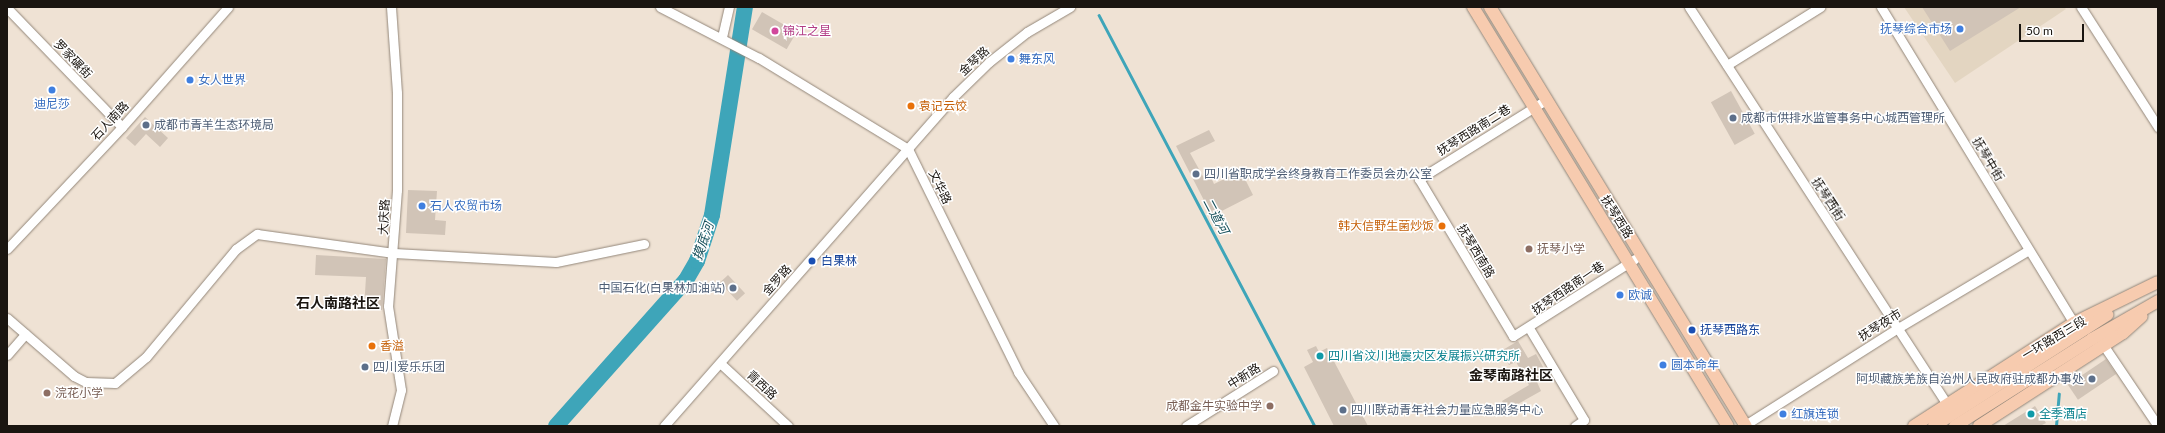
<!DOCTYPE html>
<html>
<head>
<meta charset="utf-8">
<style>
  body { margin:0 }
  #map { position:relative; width:2165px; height:433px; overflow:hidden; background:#efe2d4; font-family:Lato,"Noto Sans SC",sans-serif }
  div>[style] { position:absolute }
  .commercial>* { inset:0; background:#e3d5c1 }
  .stream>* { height:2.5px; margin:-1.25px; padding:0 1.25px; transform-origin:1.25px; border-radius:1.25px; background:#3ea5b9 }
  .river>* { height:16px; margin:-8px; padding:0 8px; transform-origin:8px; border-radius:8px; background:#3ea5b9 }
  .building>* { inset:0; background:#d1c4b7; transform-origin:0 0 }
  .roads { filter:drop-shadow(0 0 1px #93877a) drop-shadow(0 0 1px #93877a) }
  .minor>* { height:9px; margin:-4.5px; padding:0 4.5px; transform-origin:4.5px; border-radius:4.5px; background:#fff }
  .major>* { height:12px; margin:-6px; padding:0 6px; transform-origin:6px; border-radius:6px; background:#f7cbaf }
  .dots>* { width:11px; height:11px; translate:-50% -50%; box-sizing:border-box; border:2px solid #fff; border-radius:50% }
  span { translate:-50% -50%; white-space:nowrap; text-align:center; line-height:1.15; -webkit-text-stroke:3px #fff; paint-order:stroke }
  .shop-label { font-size:12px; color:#366cbe }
  .right { translate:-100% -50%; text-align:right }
  .left { translate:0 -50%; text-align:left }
  .hotel-label { font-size:12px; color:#b23c85 }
  .street-label { font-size:12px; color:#1a1510 }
  .food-label { font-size:12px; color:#c56008 }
  .service-label { font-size:12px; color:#4e5e75 }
  .education-label { font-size:12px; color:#785e54 }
  .transit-label { font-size:12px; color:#164399 }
  .culture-label { font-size:12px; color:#0d838f }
  .water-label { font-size:13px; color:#154f5a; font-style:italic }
  .quarter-label { font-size:14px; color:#1a1510; font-weight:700 }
  .frame { position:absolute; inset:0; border:8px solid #1a1510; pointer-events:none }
  .scale { position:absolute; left:2019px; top:24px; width:65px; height:18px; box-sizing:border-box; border:2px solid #1a1510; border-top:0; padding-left:5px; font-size:12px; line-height:14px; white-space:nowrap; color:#1a1510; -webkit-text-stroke:3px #fff; paint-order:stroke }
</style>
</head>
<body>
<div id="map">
  <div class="commercial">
    <i style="clip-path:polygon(1904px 7px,2064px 7px,2066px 9px,1955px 83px)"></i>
  </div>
  <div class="stream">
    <i style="left:1099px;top:15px;width:464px;rotate:62.3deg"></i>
    <i style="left:2056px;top:426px;width:32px;rotate:-85deg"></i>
  </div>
  <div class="river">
    <i style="left:556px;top:426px;width:195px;rotate:-48.3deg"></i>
    <i style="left:686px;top:280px;width:22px;rotate:-60deg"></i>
    <i style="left:697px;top:261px;width:48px;rotate:-71.9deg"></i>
    <i style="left:712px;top:215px;width:211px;rotate:-81deg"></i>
  </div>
  <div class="building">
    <i style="clip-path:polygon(1922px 7px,2021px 7px,1950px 51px)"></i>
    <i style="left:762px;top:12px;width:40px;height:20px;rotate:30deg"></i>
    <i style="left:1731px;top:91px;width:49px;height:23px;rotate:61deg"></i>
    <i style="clip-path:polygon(145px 117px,168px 138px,160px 147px,146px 134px,135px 146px,126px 138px)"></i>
    <i style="clip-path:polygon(1209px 130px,1215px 141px,1190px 153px,1205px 180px,1211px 177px,1214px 184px,1241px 171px,1253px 195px,1212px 216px,1176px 146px)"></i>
    <i style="clip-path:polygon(408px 190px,437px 191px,435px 220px,446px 221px,445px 235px,406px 233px)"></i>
    <i style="clip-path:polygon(316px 255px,386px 259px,382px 310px,364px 309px,366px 277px,315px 275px)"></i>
    <i style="left:728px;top:275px;width:25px;height:11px;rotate:47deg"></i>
    <i style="clip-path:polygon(1518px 341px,1528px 358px,1536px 354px,1548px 376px,1537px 382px,1541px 391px,1507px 410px,1502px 401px,1529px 385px,1516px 362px,1509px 365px,1501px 351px)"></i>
    <i style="clip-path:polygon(1316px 346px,1319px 352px,1327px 348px,1368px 426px,1334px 426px,1304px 367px,1313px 362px,1307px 350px)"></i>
    <i style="left:2106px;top:359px;width:18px;height:46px;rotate:56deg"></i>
    <i style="clip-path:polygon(2035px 406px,2046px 423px,2040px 426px,2003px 426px)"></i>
  </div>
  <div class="roads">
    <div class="minor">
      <i style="left:391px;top:7px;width:86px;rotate:86deg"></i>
      <i style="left:397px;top:93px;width:97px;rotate:90deg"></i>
      <i style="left:397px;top:190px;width:116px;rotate:94.4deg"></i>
      <i style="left:388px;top:306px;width:85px;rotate:81.2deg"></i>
      <i style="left:401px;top:390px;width:37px;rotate:104deg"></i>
      <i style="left:660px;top:7px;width:111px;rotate:27.3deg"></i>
      <i style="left:759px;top:58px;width:175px;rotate:31.4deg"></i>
      <i style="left:908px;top:149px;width:249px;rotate:63.7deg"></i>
      <i style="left:1018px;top:372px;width:65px;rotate:56.3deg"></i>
      <i style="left:1689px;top:7px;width:474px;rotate:57deg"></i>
      <i style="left:1881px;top:7px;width:370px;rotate:58.6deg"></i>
      <i style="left:2081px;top:7px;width:143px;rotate:57.3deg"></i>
      <i style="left:7px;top:8px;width:165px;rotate:46deg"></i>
      <i style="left:722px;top:37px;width:31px;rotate:-77deg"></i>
      <i style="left:1727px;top:65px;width:110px;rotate:-31.9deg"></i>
      <i style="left:1541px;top:103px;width:144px;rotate:148.1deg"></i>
      <i style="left:1419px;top:179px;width:183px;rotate:59.1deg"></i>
      <i style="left:1513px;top:336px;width:144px;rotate:-32.3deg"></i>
      <i style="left:7px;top:249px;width:168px;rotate:-46.7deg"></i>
      <i style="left:122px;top:127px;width:160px;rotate:-48.5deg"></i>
      <i style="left:7px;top:318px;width:89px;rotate:40.9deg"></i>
      <i style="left:74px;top:376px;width:13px;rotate:27deg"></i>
      <i style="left:86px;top:382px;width:29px;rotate:2deg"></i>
      <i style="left:115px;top:383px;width:40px;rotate:-40deg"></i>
      <i style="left:146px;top:357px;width:141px;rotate:-50.2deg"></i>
      <i style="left:236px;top:249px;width:26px;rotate:-36deg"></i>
      <i style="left:257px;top:234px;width:138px;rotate:7.9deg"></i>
      <i style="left:394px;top:253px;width:162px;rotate:3.2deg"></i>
      <i style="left:556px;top:262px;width:90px;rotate:-11.6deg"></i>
      <i style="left:1529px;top:328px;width:107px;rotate:59.1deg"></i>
      <i style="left:1584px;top:420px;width:11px;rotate:146deg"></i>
      <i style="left:2104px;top:346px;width:97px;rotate:56deg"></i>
      <i style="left:7px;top:355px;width:28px;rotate:-49deg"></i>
      <i style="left:720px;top:363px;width:93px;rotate:42.8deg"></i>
      <i style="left:1745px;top:425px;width:181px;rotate:-32.4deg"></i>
      <i style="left:1898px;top:328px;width:152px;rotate:-30.8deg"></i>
      <i style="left:664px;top:426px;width:438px;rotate:-48.7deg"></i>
      <i style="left:953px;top:97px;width:50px;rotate:-44.2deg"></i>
      <i style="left:989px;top:62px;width:48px;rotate:-38.3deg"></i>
      <i style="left:1027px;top:32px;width:50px;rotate:-30.2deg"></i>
      <i style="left:1186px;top:426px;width:103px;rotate:-32.3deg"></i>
    </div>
    <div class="major">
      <i style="left:1473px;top:7px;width:490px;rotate:58.7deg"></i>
      <i style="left:1490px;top:7px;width:491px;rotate:58.6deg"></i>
      <i style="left:1914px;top:426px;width:190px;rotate:-32.8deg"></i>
      <i style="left:2074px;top:323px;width:93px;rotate:-26deg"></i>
      <i style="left:1934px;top:426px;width:206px;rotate:-32.7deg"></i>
      <i style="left:1955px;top:426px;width:162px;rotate:-32.4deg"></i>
      <i style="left:2092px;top:339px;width:76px;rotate:-29.9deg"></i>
      <i style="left:1979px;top:426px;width:171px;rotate:-32.9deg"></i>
      <i style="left:2123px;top:333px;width:25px;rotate:-42deg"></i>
    </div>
  </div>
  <div class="dots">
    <i style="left:1960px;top:29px;background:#3f7fe0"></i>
    <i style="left:775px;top:31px;background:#d1479c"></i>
    <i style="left:1011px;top:59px;background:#3f7fe0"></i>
    <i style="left:190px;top:80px;background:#3f7fe0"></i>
    <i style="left:52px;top:90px;background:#3f7fe0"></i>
    <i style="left:911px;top:106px;background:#e8710a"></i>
    <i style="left:1733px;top:118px;background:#5c6f8a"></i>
    <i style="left:146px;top:125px;background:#5c6f8a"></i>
    <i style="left:1196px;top:174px;background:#5c6f8a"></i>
    <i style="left:422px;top:206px;background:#3f7fe0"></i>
    <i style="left:1442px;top:226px;background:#e8710a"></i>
    <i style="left:1529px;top:249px;background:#8d6e63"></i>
    <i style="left:812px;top:261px;background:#1a4fb4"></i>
    <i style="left:733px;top:288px;background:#5c6f8a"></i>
    <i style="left:1620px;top:295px;background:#3f7fe0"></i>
    <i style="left:1692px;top:330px;background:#1a4fb4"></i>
    <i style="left:372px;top:346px;background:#e8710a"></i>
    <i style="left:1320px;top:356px;background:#0f9aa8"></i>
    <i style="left:1663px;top:365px;background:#3f7fe0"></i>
    <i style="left:365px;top:367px;background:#5c6f8a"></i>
    <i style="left:2092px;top:379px;background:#5c6f8a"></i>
    <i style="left:47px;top:393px;background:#8d6e63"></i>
    <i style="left:1270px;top:406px;background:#8d6e63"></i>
    <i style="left:1343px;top:410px;background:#5c6f8a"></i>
    <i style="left:1783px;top:414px;background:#3f7fe0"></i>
    <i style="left:2031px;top:414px;background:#0f9aa8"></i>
  </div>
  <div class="shop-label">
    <span class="right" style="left:1952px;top:29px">抚琴综合市场</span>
    <span class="left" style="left:1019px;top:59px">舞东风</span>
    <span class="left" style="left:198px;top:80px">女人世界</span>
    <span style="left:52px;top:104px">迪尼莎</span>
    <span class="left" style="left:430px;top:206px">石人农贸市场</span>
    <span class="left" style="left:1628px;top:295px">欧诚</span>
    <span class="left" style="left:1671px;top:365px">圆本命年</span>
    <span class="left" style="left:1791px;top:414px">红旗连锁</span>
  </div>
  <div class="hotel-label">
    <span class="left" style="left:783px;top:31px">锦江之星</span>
  </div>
  <div class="street-label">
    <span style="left:73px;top:59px;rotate:46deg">罗家碾街</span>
    <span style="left:974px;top:61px;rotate:-43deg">金琴路</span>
    <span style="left:110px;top:121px;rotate:-47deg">石人南路</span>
    <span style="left:1474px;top:130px;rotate:-32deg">抚琴西路南二巷</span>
    <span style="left:1988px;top:159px;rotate:59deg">抚琴中街</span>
    <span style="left:940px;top:187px;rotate:64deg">文华路</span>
    <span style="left:1828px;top:199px;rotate:57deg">抚琴西街</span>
    <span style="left:384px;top:217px;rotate:-87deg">大庆路</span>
    <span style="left:1617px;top:217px;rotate:58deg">抚琴西路</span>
    <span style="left:1476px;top:251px;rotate:59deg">抚琴西南路</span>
    <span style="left:777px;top:280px;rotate:-48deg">金罗路</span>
    <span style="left:1568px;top:288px;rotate:-34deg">抚琴西路南一巷</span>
    <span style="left:1880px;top:325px;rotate:-32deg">抚琴夜市</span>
    <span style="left:2054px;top:338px;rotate:-31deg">一环路西三段</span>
    <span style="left:1244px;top:376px;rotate:-32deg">中新路</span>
    <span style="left:762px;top:385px;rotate:43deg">青西路</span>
  </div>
  <div class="food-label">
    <span class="left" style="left:919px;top:106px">袁记云饺</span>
    <span class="right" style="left:1434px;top:226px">韩大信野生菌炒饭</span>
    <span class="left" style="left:380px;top:346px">香溢</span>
  </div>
  <div class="service-label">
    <span class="left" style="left:1741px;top:118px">成都市供排水监管事务中心城西管理所</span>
    <span class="left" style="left:154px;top:125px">成都市青羊生态环境局</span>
    <span class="left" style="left:1204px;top:174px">四川省职成学会终身教育工作委员会办公室</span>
    <span class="right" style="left:725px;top:288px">中国石化(白果林加油站)</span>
    <span class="left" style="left:373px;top:367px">四川爱乐乐团</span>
    <span class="right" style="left:2084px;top:379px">阿坝藏族羌族自治州人民政府驻成都办事处</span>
    <span class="left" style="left:1351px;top:410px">四川联动青年社会力量应急服务中心</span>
  </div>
  <div class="education-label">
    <span class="left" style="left:1537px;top:249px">抚琴小学</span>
    <span class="left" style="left:55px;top:393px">浣花小学</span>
    <span class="right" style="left:1262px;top:406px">成都金牛实验中学</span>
  </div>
  <div class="transit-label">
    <span class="left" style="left:821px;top:261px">白果林</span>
    <span class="left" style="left:1700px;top:330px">抚琴西路东</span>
  </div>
  <div class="culture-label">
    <span class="left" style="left:1328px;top:356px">四川省汶川地震灾区发展振兴研究所</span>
    <span class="left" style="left:2039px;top:414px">全季酒店</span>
  </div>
  <div class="water-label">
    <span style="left:1216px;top:216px;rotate:62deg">二道河</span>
    <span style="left:703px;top:241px;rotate:-71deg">摸底河</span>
  </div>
  <div class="quarter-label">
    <span style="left:338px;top:303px">石人南路社区</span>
    <span style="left:1511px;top:375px">金琴南路社区</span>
  </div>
  <div class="frame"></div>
  <div class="scale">50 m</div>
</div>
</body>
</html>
